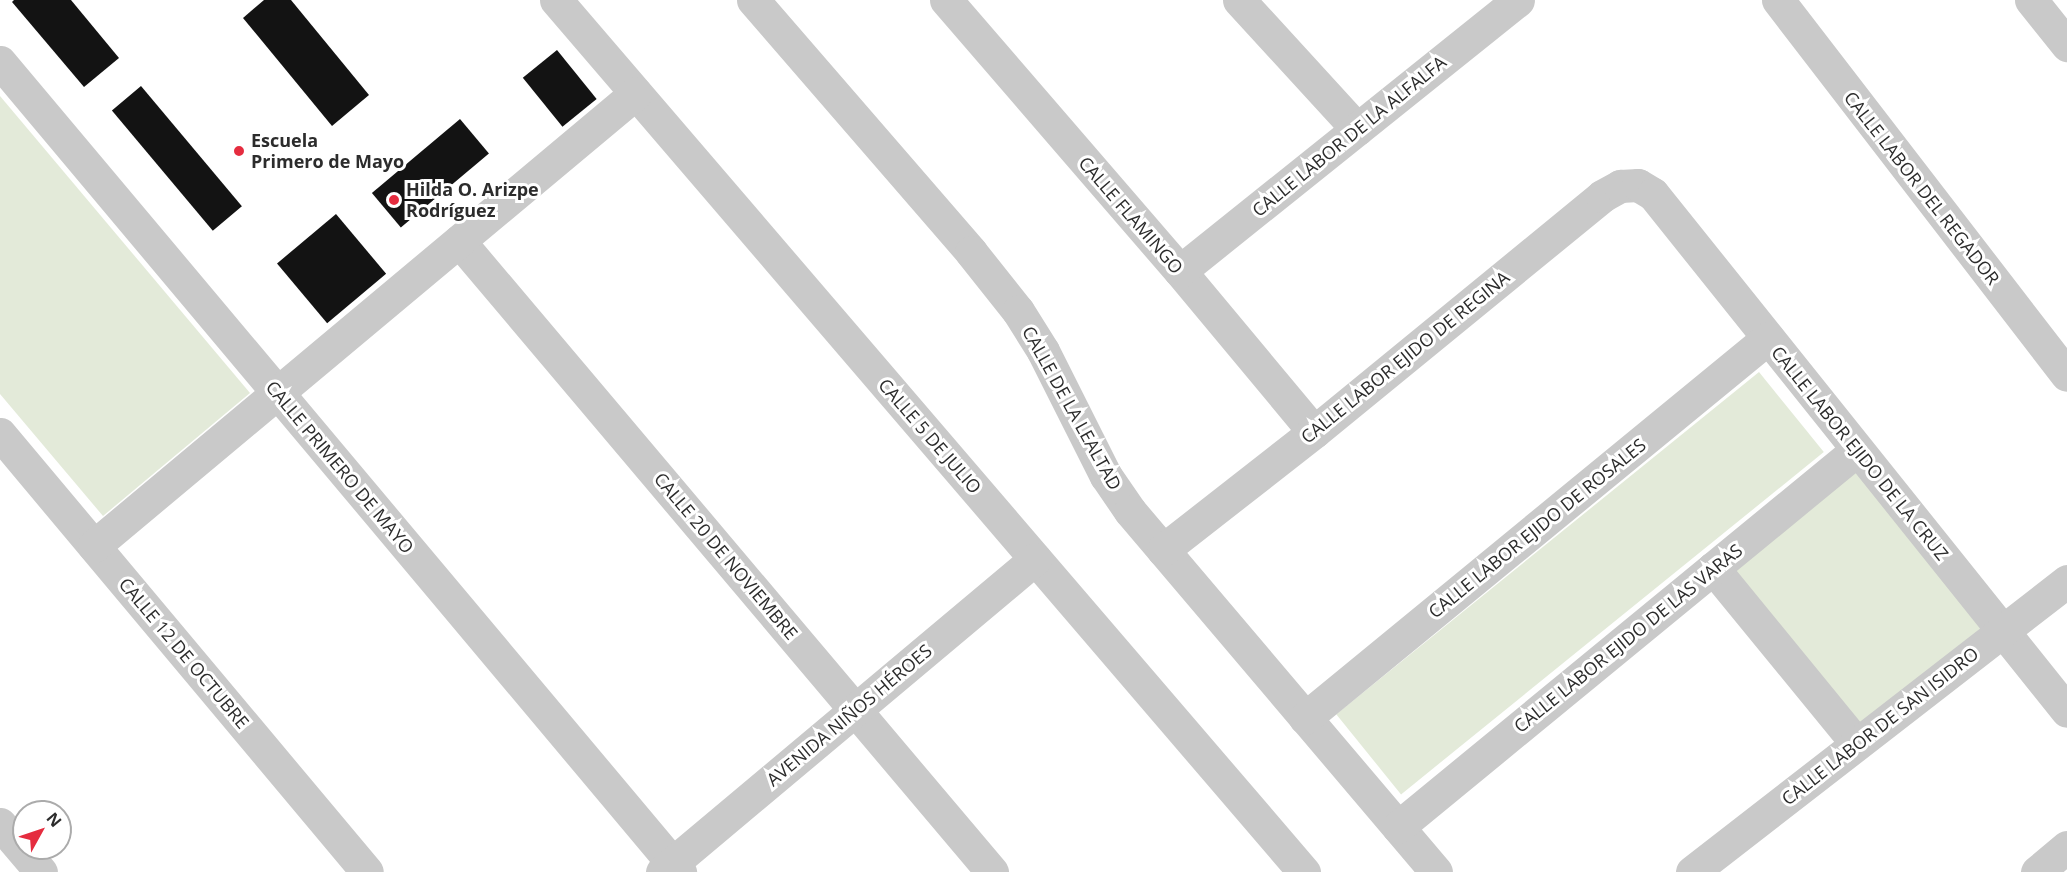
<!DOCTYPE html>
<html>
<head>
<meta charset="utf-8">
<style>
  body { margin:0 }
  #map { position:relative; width:2067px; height:872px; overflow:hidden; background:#fff; font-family:"Open Sans",sans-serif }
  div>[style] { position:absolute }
  .green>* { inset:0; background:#e3ead9; transform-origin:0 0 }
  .building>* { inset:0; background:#131313; transform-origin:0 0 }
  .minor>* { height:33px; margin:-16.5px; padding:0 16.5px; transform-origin:16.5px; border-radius:16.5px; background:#c9c9c9 }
  .dots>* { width:16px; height:16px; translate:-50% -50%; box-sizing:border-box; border:3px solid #fff; border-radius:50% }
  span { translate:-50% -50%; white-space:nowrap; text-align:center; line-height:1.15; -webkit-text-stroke:6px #fff; paint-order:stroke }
  .street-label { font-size:18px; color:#2c2c2c }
  .poi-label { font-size:18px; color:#2c2c2c; font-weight:700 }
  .left { translate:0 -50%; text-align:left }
  .north { position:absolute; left:12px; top:800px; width:60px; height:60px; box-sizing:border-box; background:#fff; border:2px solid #ababab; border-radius:50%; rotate:50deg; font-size:16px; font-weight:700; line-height:24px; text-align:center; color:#2c2c2c }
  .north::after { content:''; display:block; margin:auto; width:21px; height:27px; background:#e52c3f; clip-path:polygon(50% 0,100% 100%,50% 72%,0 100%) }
</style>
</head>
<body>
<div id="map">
  <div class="green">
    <i style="clip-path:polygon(0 96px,250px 393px,103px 516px,0 394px)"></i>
    <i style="left:1759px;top:372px;width:103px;height:544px;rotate:51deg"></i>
    <i style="left:1854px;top:453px;width:232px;height:181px;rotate:51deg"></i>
  </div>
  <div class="building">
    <i style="clip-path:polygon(14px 0,71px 0,119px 58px,84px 87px,12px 2px)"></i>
    <i style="clip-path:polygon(264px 0,291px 0,369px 95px,332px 126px,243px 18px)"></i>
    <i style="left:557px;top:50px;width:63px;height:44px;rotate:51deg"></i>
    <i style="left:141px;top:86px;width:157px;height:38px;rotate:50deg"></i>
    <i style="left:460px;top:119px;width:45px;height:115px;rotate:50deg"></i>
    <i style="left:336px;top:214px;width:78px;height:77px;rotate:50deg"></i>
  </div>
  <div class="minor">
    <i style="left:556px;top:0;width:1149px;rotate:49.38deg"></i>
    <i style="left:753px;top:0;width:333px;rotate:49.1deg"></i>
    <i style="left:971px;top:252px;width:75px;rotate:51.5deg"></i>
    <i style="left:1018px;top:311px;width:47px;rotate:58deg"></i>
    <i style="left:1043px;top:351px;width:140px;rotate:63.3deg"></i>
    <i style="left:1106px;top:476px;width:42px;rotate:55.6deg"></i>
    <i style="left:1130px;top:511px;width:473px;rotate:49.7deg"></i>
    <i style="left:946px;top:0;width:358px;rotate:49.2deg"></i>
    <i style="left:1180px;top:271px;width:209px;rotate:50.2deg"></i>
    <i style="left:1239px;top:0;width:175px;rotate:47.5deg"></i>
    <i style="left:1778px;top:0;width:473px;rotate:52.4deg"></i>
    <i style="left:2031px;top:0;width:58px;rotate:51.3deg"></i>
    <i style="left:0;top:62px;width:1058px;rotate:49.99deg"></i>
    <i style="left:459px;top:241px;width:826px;rotate:49.81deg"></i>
    <i style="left:1180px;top:271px;width:433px;rotate:-38.7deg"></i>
    <i style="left:0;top:434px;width:571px;rotate:50.04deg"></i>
    <i style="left:94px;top:546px;width:706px;rotate:-39.89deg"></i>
    <i style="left:1163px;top:550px;width:192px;rotate:-38deg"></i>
    <i style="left:1314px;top:432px;width:372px;rotate:-39.3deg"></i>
    <i style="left:1602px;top:196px;width:21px;rotate:-29deg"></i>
    <i style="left:1620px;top:186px;width:18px;rotate:-3deg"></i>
    <i style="left:1638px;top:185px;width:17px;rotate:31deg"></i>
    <i style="left:1653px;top:194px;width:662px;rotate:51.31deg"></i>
    <i style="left:1713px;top:568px;width:226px;rotate:50.7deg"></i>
    <i style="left:1305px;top:718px;width:599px;rotate:-39.38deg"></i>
    <i style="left:0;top:824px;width:63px;rotate:49.5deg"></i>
    <i style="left:1398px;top:827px;width:594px;rotate:-39.4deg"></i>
    <i style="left:662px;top:872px;width:487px;rotate:-40deg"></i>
    <i style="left:1692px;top:872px;width:475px;rotate:-37.8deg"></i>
    <i style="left:2037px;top:872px;width:39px;rotate:-40deg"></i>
  </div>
  <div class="dots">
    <i style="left:239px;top:151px;background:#e52c3f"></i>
    <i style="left:394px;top:200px;background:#e52c3f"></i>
  </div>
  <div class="street-label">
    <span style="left:1349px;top:136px;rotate:-39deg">CALLE LABOR DE LA ALFALFA</span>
    <span style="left:1922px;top:188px;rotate:52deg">CALLE LABOR DEL REGADOR</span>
    <span style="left:1131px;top:215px;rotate:49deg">CALLE FLAMINGO</span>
    <span style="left:1405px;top:357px;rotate:-39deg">CALLE LABOR EJIDO DE REGINA</span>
    <span style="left:1072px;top:408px;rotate:61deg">CALLE DE LA LEALTAD</span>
    <span style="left:930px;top:436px;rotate:49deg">CALLE 5 DE JULIO</span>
    <span style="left:1860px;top:453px;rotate:51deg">CALLE LABOR EJIDO DE LA CRUZ</span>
    <span style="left:340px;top:467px;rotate:50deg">CALLE PRIMERO DE MAYO</span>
    <span style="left:1537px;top:528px;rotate:-39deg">CALLE LABOR EJIDO DE ROSALES</span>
    <span style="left:726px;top:556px;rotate:50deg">CALLE 20 DE NOVIEMBRE</span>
    <span style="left:1628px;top:638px;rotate:-39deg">CALLE LABOR EJIDO DE LAS VARAS</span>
    <span style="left:184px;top:653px;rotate:50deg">CALLE 12 DE OCTUBRE</span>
    <span style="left:849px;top:715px;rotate:-40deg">AVENIDA NIÑOS HÉROES</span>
    <span style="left:1880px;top:726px;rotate:-38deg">CALLE LABOR DE SAN ISIDRO</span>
  </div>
  <div class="poi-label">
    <span class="left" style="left:251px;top:151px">Escuela<br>Primero de Mayo</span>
    <span class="left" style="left:406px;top:200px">Hilda O. Arizpe<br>Rodríguez</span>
  </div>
  <div class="north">N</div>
</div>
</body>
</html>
